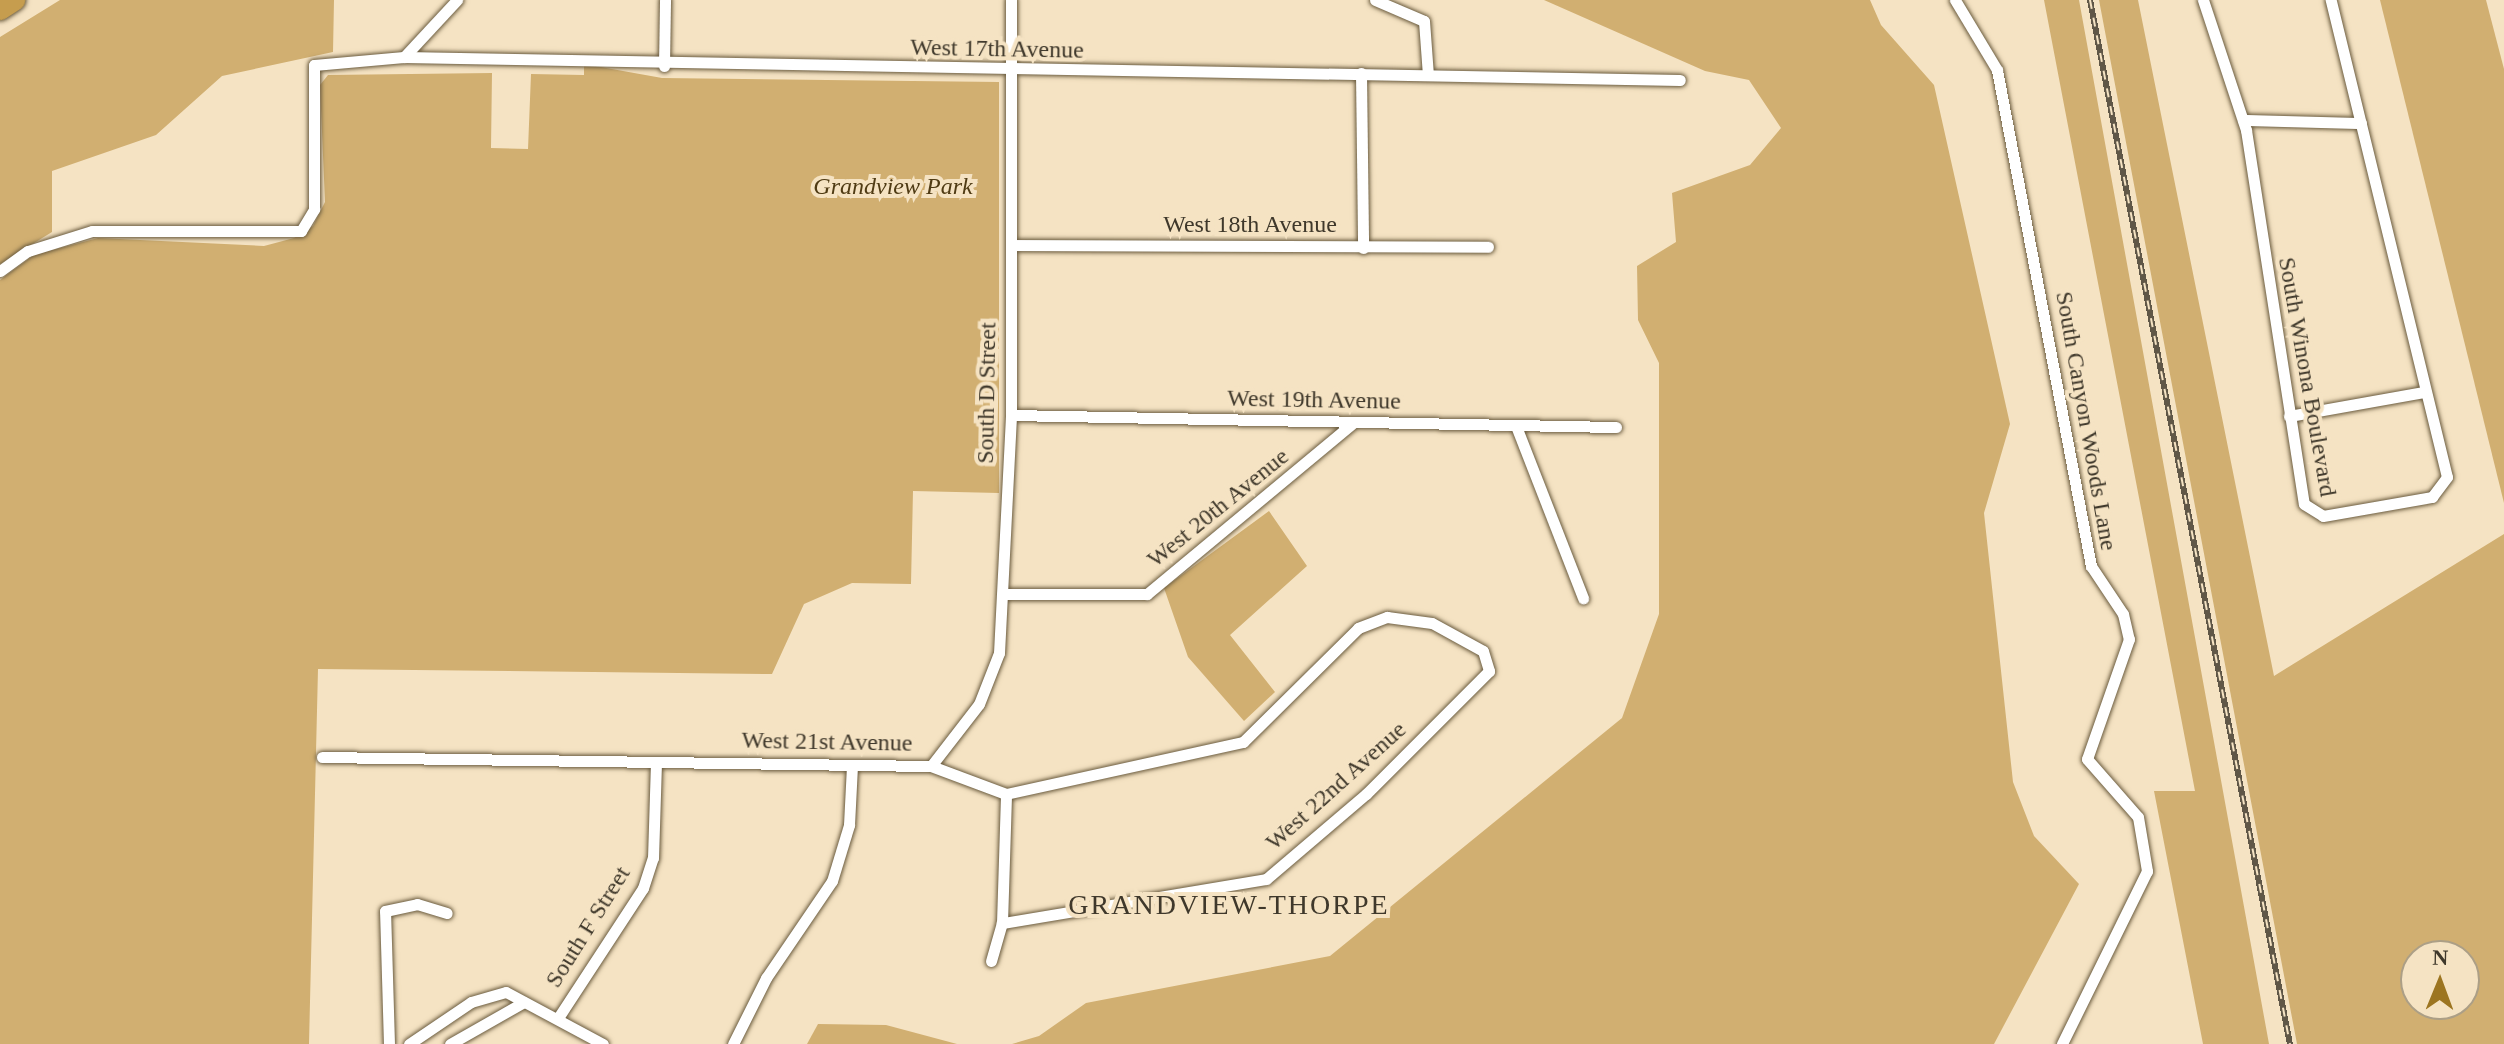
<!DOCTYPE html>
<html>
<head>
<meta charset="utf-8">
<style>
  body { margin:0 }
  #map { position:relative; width:2504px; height:1044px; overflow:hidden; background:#f5e3c3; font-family:"Times New Roman",serif }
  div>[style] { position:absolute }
  .green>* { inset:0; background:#d1af71 }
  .roads { filter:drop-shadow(0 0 2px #6a5b3e) drop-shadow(0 0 2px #6a5b3e) }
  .street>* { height:11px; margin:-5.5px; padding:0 5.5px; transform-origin:5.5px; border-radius:5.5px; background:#fff }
  .highway>* { height:22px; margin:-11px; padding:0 11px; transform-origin:11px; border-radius:11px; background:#c69d4e }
  .rail>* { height:6px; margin-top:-3px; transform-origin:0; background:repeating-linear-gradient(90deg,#f5e3c3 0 9px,#605747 0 18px); box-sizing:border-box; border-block:2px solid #605747 }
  span { translate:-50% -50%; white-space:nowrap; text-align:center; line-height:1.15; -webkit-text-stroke:8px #f5e3c3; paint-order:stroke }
  .street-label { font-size:24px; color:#3f382b }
  .park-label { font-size:24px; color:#4f3b14; font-style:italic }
  .quarter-label { font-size:28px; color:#3f382b; letter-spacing:2px }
  .north { position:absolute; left:2400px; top:940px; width:80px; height:80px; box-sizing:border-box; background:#f5e3c3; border:2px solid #ac9f86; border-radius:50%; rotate:1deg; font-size:22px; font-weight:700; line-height:32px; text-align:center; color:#3f382b }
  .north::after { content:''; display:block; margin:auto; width:28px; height:36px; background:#9c7521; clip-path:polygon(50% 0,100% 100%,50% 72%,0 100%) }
</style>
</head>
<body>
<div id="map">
  <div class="green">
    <i style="clip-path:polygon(60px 0,334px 0,333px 52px,222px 76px,156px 135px,52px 171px,52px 232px,0 264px,0 37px)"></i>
    <i style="clip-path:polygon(1544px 0,1870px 0,1881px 25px,1934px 85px,2010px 424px,1984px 513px,2013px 782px,2034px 836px,2079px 884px,1994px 1044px,1012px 1044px,1039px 1036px,1086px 1003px,1330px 956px,1622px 718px,1659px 614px,1659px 363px,1638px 320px,1637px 266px,1676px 242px,1672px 193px,1750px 165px,1781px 128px,1749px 80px,1705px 71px)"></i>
    <i style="clip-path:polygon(2044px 0,2079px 0,2269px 1044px,2203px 1044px,2154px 791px,2195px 791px)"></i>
    <i style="clip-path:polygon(evenodd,2099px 0,2138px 0,2274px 676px,2504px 534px,2504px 1044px,2297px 1044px,2099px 0,2464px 956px,2464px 1004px,2416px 1004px,2416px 956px,2464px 956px)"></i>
    <i style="clip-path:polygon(2380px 0,2486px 0,2504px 69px,2504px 503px)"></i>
    <i style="clip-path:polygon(584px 64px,662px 78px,999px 82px,999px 493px,913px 491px,911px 584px,852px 583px,804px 604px,772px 674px,318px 669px,309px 1044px,0 1044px,0 280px,34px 255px,98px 238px,264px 246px,294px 238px,313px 226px,325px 202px,320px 85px,328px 75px,492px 73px,491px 148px,528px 149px,531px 74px,584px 75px)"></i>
    <i style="clip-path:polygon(1269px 511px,1307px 566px,1230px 635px,1275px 692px,1244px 721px,1188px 657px,1164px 588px)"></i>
    <i style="clip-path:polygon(818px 1024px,886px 1025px,957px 1044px,807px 1044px)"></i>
  </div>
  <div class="roads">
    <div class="street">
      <i style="left:1375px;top:0;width:53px;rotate:23.2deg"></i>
      <i style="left:1424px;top:21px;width:54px;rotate:85.8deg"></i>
      <i style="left:1955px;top:0;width:82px;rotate:59deg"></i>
      <i style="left:1997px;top:70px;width:505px;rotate:79.27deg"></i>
      <i style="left:2091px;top:566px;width:58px;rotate:56.3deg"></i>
      <i style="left:2123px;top:614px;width:26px;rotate:77deg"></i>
      <i style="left:2129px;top:639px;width:127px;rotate:109.3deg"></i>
      <i style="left:2087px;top:759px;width:77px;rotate:48.7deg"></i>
      <i style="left:2138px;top:817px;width:55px;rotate:80.5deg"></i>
      <i style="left:2147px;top:871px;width:193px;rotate:116.2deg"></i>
      <i style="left:2203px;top:0;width:137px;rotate:71.7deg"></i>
      <i style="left:2246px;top:130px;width:378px;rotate:81.2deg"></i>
      <i style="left:2304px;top:504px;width:22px;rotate:32deg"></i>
      <i style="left:2323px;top:516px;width:111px;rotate:-9.9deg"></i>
      <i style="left:2432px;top:497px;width:25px;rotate:-53deg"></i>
      <i style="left:2447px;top:477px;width:491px;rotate:-103.7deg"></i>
      <i style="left:404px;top:57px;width:78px;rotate:-47.1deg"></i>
      <i style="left:664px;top:66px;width:66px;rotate:-89.1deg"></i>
      <i style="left:1361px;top:73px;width:175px;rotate:89.3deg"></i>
      <i style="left:2243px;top:120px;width:118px;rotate:1.5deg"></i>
      <i style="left:1011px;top:245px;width:477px;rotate:0.2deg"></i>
      <i style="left:0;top:271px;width:34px;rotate:-36deg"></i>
      <i style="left:28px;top:251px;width:67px;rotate:-17.4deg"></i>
      <i style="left:92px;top:231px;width:209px"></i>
      <i style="left:301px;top:231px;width:26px;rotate:-59deg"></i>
      <i style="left:314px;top:209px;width:144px;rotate:-90deg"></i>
      <i style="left:314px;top:65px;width:90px;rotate:-5.1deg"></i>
      <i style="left:404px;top:57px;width:1276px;rotate:1.03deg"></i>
      <i style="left:1011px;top:415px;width:605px;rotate:1.14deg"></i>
      <i style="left:2289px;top:416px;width:137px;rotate:-10.1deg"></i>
      <i style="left:1516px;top:426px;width:185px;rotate:68.7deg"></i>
      <i style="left:1003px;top:594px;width:144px"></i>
      <i style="left:1147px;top:594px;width:266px;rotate:-39.7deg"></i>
      <i style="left:322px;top:757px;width:609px;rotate:0.85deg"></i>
      <i style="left:931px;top:766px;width:80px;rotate:20.5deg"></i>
      <i style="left:1006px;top:794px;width:243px;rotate:-12.4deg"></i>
      <i style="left:1243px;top:742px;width:162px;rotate:-44.7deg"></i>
      <i style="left:1358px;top:628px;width:31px;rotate:-21deg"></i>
      <i style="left:1387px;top:617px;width:45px;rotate:7.6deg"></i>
      <i style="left:1432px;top:623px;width:58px;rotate:28.8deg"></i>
      <i style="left:1483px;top:651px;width:21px;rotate:73deg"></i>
      <i style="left:1489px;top:671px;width:174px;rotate:135deg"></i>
      <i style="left:1366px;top:794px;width:131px;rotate:139.6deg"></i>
      <i style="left:1266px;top:879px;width:268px;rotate:170.5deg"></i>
      <i style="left:931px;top:766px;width:78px;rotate:-52.3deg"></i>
      <i style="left:979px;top:704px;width:55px;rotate:-68.6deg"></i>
      <i style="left:999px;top:653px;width:238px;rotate:-87.1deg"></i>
      <i style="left:1011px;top:415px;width:415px;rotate:-90deg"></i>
      <i style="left:991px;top:961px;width:40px;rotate:-74deg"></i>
      <i style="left:1002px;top:923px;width:129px;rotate:-88.2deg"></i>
      <i style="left:558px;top:1018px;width:155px;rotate:-56.8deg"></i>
      <i style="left:643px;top:888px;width:32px;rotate:-72deg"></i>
      <i style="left:653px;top:858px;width:96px;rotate:-88.2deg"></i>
      <i style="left:389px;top:1044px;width:133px;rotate:-91.7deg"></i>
      <i style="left:385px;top:911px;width:33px;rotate:-12deg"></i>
      <i style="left:417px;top:904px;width:31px;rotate:17deg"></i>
      <i style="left:409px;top:1044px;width:75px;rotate:-34.1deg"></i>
      <i style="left:471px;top:1002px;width:36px;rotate:-16deg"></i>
      <i style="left:506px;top:992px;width:110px;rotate:28.2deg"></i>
      <i style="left:450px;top:1044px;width:85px;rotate:-29.6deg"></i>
      <i style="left:733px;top:1044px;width:74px;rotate:-63.4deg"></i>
      <i style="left:766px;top:978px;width:117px;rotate:-55.8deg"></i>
      <i style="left:832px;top:881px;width:59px;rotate:-73.1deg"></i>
      <i style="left:849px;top:825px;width:60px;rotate:-87.1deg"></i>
    </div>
    <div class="highway">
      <i style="left:0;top:9px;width:17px;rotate:-33deg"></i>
    </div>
  </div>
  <div class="rail">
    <i style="left:2090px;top:0;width:1063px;rotate:79.16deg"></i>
  </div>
  <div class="street-label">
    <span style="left:997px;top:49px;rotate:1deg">West 17th Avenue</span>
    <span style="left:1250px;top:225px">West 18th Avenue</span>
    <span style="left:2307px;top:377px;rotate:80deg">South Winona Boulevard</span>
    <span style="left:987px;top:393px;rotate:-89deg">South D Street</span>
    <span style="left:1314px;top:400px;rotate:1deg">West 19th Avenue</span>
    <span style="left:2086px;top:421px;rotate:80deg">South Canyon Woods Lane</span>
    <span style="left:1218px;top:508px;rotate:-39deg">West 20th Avenue</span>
    <span style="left:827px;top:742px;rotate:1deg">West 21st Avenue</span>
    <span style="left:1336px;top:786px;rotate:-42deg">West 22nd Avenue</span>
    <span style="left:588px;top:927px;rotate:-58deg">South F Street</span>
  </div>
  <div class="park-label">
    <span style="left:893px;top:187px">Grandview Park</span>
  </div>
  <div class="quarter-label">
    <span style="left:1229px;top:905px">GRANDVIEW-THORPE</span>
  </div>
  <div class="north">N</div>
</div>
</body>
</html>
